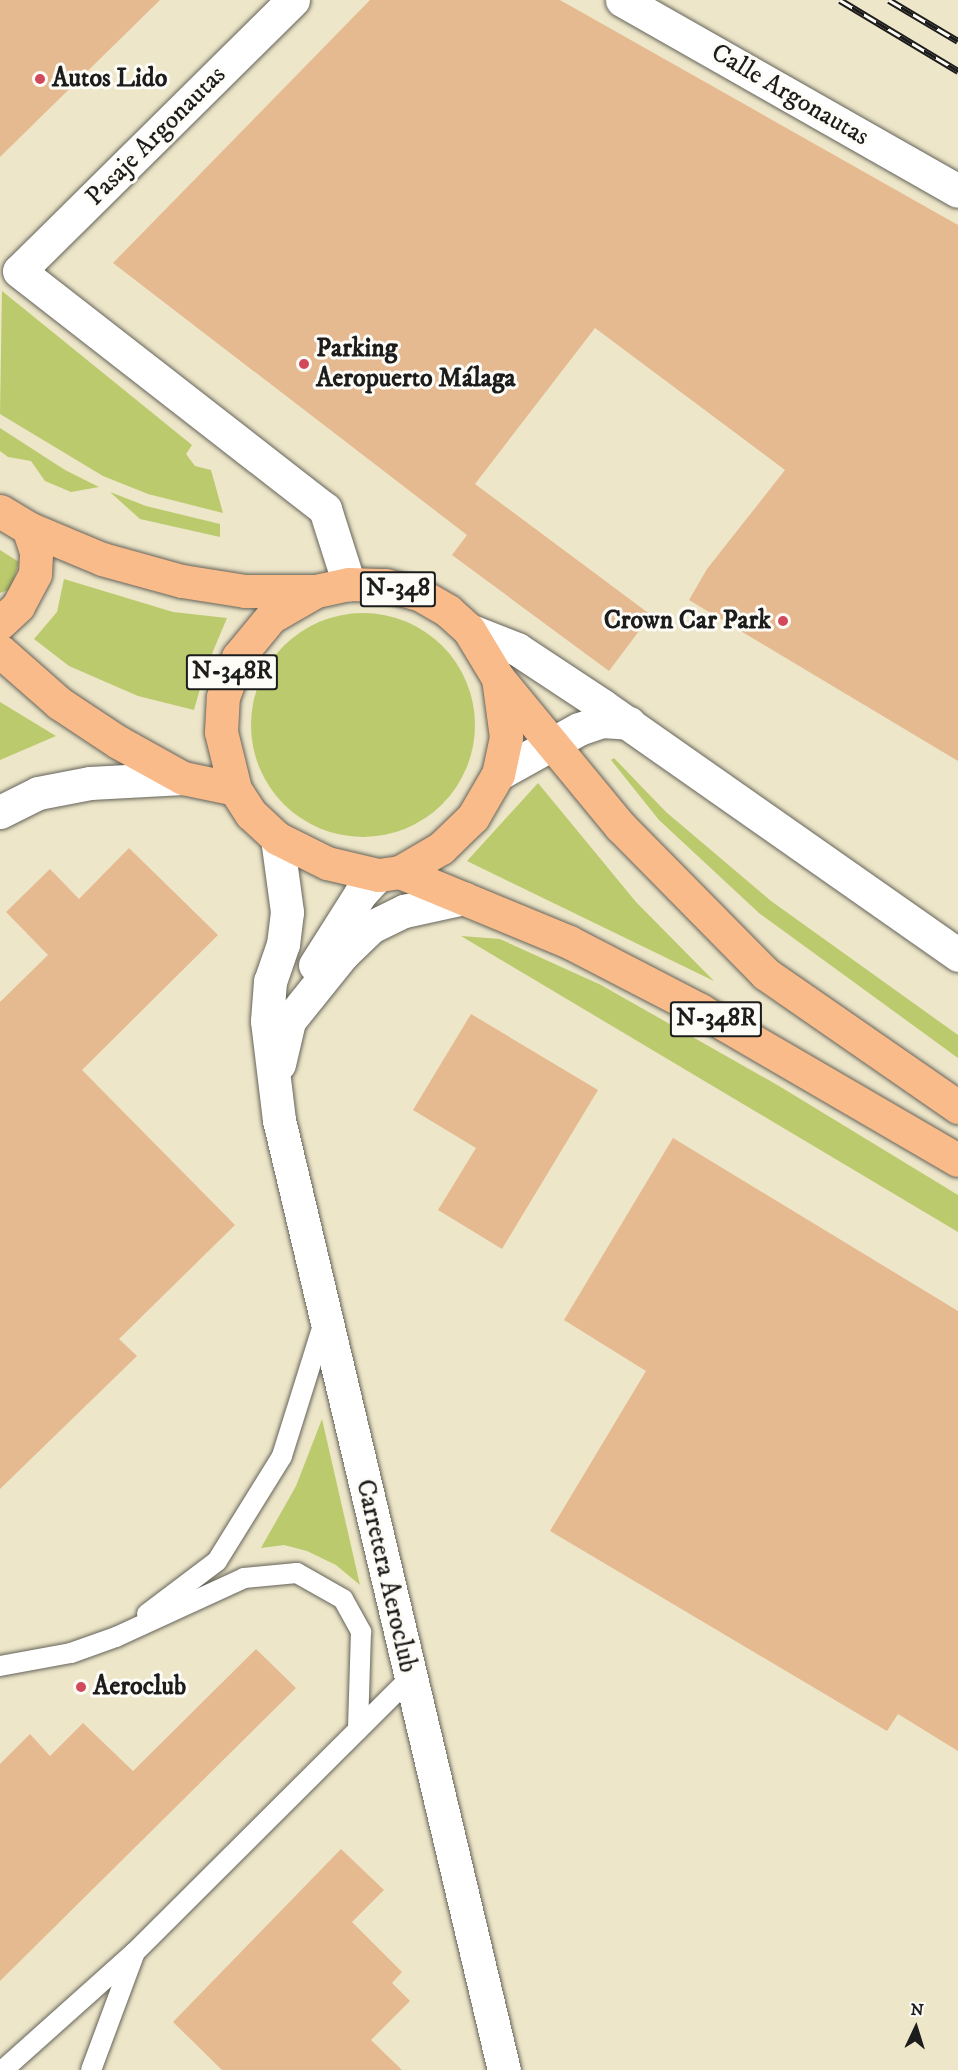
<!DOCTYPE html>
<html>
<head>
<meta charset="utf-8">
<style>
  body { margin:0 }
  #map { position:relative; width:958px; height:2070px; overflow:hidden; background:#ede6c9; font-family:"IM FELL DW Pica",serif }
  div>[style] { position:absolute }
  .green>* { inset:0; background:#bbca6c }
  .round { border-radius:50% }
  .building>* { inset:0; background:#e6ba91 }
  .roads { filter:drop-shadow(0 0 2px #656359) drop-shadow(0 0 2px #656359) }
  .service>* { height:20px; margin:-10px; padding:0 10px; transform-origin:10px; border-radius:10px; background:#fff }
  .minor>* { height:33px; margin:-16.5px; padding:0 16.5px; transform-origin:16.5px; border-radius:16.5px; background:#fff }
  .tertiary>* { height:33px; margin:-16.5px; padding:0 16.5px; transform-origin:16.5px; border-radius:16.5px; background:#fff }
  .primary>* { height:33px; margin:-16.5px; padding:0 16.5px; transform-origin:16.5px; border-radius:16.5px; background:#fabb8b }
  .rail>* { height:7px; margin-top:-3.5px; transform-origin:0; background:repeating-linear-gradient(90deg,#fdfcf7 0 14px,#1c1c1c 0 28px); box-sizing:border-box; border-block:2px solid #1c1c1c }
  .dots>* { width:16px; height:16px; translate:-50% -50%; box-sizing:border-box; border:3px solid #fdfcf7; border-radius:50% }
  span { translate:-50% -50%; white-space:nowrap; text-align:center; line-height:1.15; -webkit-text-stroke:6px #fdfcf7; paint-order:stroke }
  .shield-label span { padding:2px 4px; background:#fdfcf7; border:2px solid; border-radius:4px; -webkit-text-stroke-width:0 }
  .shield-label { font-size:24px; color:#1c1c1c; font-weight:700 }
  .poi-label { font-size:26px; color:#1c1c1c; font-weight:700 }
  .left { translate:0 -50%; text-align:left }
  .right { translate:-100% -50%; text-align:right }
  .street-label { font-size:26px; color:#1c1c1c }
  .north { position:absolute; left:886px; top:1998px; width:60px; height:60px; -webkit-text-stroke:4px #fdfcf7; paint-order:stroke; rotate:4deg; font-size:16px; font-weight:700; line-height:24px; text-align:center; color:#1c1c1c }
  .north::after { content:''; display:block; margin:auto; width:21px; height:27px; background:#1c1c1c; clip-path:polygon(50% 0,100% 100%,50% 72%,0 100%) }
</style>
</head>
<body>
<div id="map">
  <div class="green">
    <i style="clip-path:polygon(2px 291px,192px 445px,186px 454px,195px 466px,211px 470px,223px 513px,148px 494px,103px 476px,0 414px)"></i>
    <i style="clip-path:polygon(0 428px,65px 470px,99px 487px,71px 492px,45px 481px,31px 461px,8px 457px,0 451px)"></i>
    <i style="clip-path:polygon(110px 492px,146px 506px,220px 524px,220px 537px,140px 519px)"></i>
    <i style="clip-path:polygon(0 550px,19px 562px,11px 589px,0 593px)"></i>
    <i style="clip-path:polygon(64px 579px,173px 612px,227px 618px,206px 668px,194px 710px,138px 696px,69px 666px,34px 639px,57px 612px)"></i>
    <i class="round" style="left:251px;top:613px;width:224px;height:224px"></i>
    <i style="clip-path:polygon(0 702px,56px 736px,0 760px)"></i>
    <i style="clip-path:polygon(614px 758px,666px 812px,771px 901px,958px 1035px,958px 1058px,759px 913px,659px 820px,611px 760px)"></i>
    <i style="clip-path:polygon(538px 783px,636px 902px,714px 981px,467px 861px)"></i>
    <i style="clip-path:polygon(461px 936px,500px 939px,601px 985px,779px 1086px,958px 1195px,958px 1232px)"></i>
    <i style="clip-path:polygon(322px 1419px,360px 1585px,336px 1565px,307px 1551px,284px 1545px,261px 1548px,296px 1486px)"></i>
  </div>
  <div class="building">
    <i style="clip-path:polygon(0 0,160px 0,0 157px)"></i>
    <i style="clip-path:polygon(370px 0,560px 0,958px 225px,958px 761px,689px 600px,707px 569px,785px 470px,595px 328px,475px 484px,651px 615px,609px 671px,452px 555px,467px 535px,113px 263px)"></i>
    <i style="clip-path:polygon(129px 848px,218px 935px,82px 1070px,235px 1225px,119px 1339px,137px 1356px,0 1489px,0 1002px,48px 955px,6px 912px,50px 869px,79px 899px)"></i>
    <i style="clip-path:polygon(471px 1014px,598px 1090px,502px 1249px,438px 1210px,476px 1148px,413px 1110px)"></i>
    <i style="clip-path:polygon(673px 1138px,958px 1311px,958px 1751px,898px 1714px,887px 1731px,550px 1531px,646px 1371px,564px 1320px)"></i>
    <i style="clip-path:polygon(256px 1649px,296px 1688px,0 1981px,0 1764px,30px 1734px,50px 1756px,83px 1723px,133px 1771px)"></i>
    <i style="clip-path:polygon(341px 1849px,384px 1890px,352px 1922px,402px 1972px,392px 1983px,410px 2001px,371px 2040px,402px 2070px,222px 2070px,173px 2022px)"></i>
  </div>
  <div class="roads">
    <div class="service">
      <i style="left:147px;top:1614px;width:88px;rotate:-37.1deg"></i>
      <i style="left:217px;top:1561px;width:123px;rotate:-58.2deg"></i>
      <i style="left:282px;top:1456px;width:140px;rotate:-72.6deg"></i>
      <i style="left:0;top:1666px;width:72px;rotate:-10.4deg"></i>
      <i style="left:71px;top:1653px;width:48px;rotate:-19.6deg"></i>
      <i style="left:116px;top:1637px;width:141px;rotate:-24.7deg"></i>
      <i style="left:244px;top:1578px;width:53px;rotate:-5.4deg"></i>
      <i style="left:297px;top:1573px;width:53px;rotate:29.5deg"></i>
      <i style="left:343px;top:1599px;width:38px;rotate:61deg"></i>
      <i style="left:361px;top:1632px;width:98px;rotate:91.8deg"></i>
      <i style="left:135px;top:1952px;width:388px;rotate:-44.9deg"></i>
      <i style="left:3px;top:2070px;width:177px;rotate:-41.8deg"></i>
      <i style="left:135px;top:1952px;width:126px;rotate:110.4deg"></i>
    </div>
    <div class="minor">
      <i style="left:293px;top:0;width:385px;rotate:135.3deg"></i>
      <i style="left:19px;top:271px;width:388px;rotate:37.9deg"></i>
      <i style="left:325px;top:509px;width:79px;rotate:72.3deg"></i>
      <i style="left:622px;top:0;width:386px;rotate:29.6deg"></i>
      <i style="left:469px;top:630px;width:52px;rotate:21.6deg"></i>
      <i style="left:517px;top:649px;width:103px;rotate:33.5deg"></i>
      <i style="left:603px;top:706px;width:434px;rotate:35deg"></i>
      <i style="left:498px;top:774px;width:93px;rotate:-29.1deg"></i>
      <i style="left:579px;top:729px;width:24px;rotate:-19deg"></i>
      <i style="left:602px;top:721px;width:27px;rotate:4deg"></i>
      <i style="left:277px;top:838px;width:75px;rotate:82.3deg"></i>
      <i style="left:287px;top:912px;width:32px;rotate:97deg"></i>
      <i style="left:283px;top:944px;width:39px;rotate:109deg"></i>
      <i style="left:270px;top:981px;width:40px;rotate:94.3deg"></i>
      <i style="left:267px;top:1021px;width:100px;rotate:83.1deg"></i>
      <i style="left:279px;top:1120px;width:976px;rotate:76.68deg"></i>
      <i style="left:315px;top:965px;width:84px;rotate:-57.6deg"></i>
      <i style="left:360px;top:894px;width:26px;rotate:-47deg"></i>
      <i style="left:279px;top:1064px;width:44px;rotate:-76.9deg"></i>
      <i style="left:289px;top:1021px;width:85px;rotate:-51.2deg"></i>
      <i style="left:342px;top:955px;width:40px;rotate:-44deg"></i>
      <i style="left:371px;top:927px;width:37px;rotate:-26deg"></i>
      <i style="left:404px;top:911px;width:61px;rotate:-12.2deg"></i>
    </div>
    <div class="tertiary">
      <i style="left:0;top:812px;width:42px;rotate:-26.6deg"></i>
      <i style="left:38px;top:793px;width:53px;rotate:-10.9deg"></i>
      <i style="left:90px;top:783px;width:93px;rotate:-3.1deg"></i>
    </div>
    <div class="primary">
      <i style="left:0;top:511px;width:33px;rotate:31deg"></i>
      <i style="left:28px;top:528px;width:80px;rotate:22.7deg"></i>
      <i style="left:102px;top:559px;width:83px;rotate:15.4deg"></i>
      <i style="left:182px;top:581px;width:64px;rotate:9deg"></i>
      <i style="left:245px;top:591px;width:69px"></i>
      <i style="left:349px;top:584px;width:36px;rotate:2deg"></i>
      <i style="left:385px;top:585px;width:35px;rotate:15deg"></i>
      <i style="left:419px;top:594px;width:34px;rotate:30deg"></i>
      <i style="left:448px;top:611px;width:28px;rotate:42deg"></i>
      <i style="left:469px;top:630px;width:56px;rotate:58.9deg"></i>
      <i style="left:498px;top:678px;width:60px;rotate:82.3deg"></i>
      <i style="left:506px;top:737px;width:38px;rotate:102deg"></i>
      <i style="left:498px;top:774px;width:50px;rotate:120.2deg"></i>
      <i style="left:473px;top:817px;width:45px;rotate:135.9deg"></i>
      <i style="left:441px;top:848px;width:48px;rotate:149.7deg"></i>
      <i style="left:400px;top:872px;width:22px;rotate:172deg"></i>
      <i style="left:378px;top:875px;width:52px;rotate:-166.8deg"></i>
      <i style="left:327px;top:863px;width:56px;rotate:-153.4deg"></i>
      <i style="left:277px;top:838px;width:35px;rotate:-137deg"></i>
      <i style="left:251px;top:814px;width:30px;rotate:-123deg"></i>
      <i style="left:235px;top:789px;width:59px;rotate:-103.8deg"></i>
      <i style="left:221px;top:732px;width:35px;rotate:-87deg"></i>
      <i style="left:223px;top:697px;width:43px;rotate:-69.4deg"></i>
      <i style="left:238px;top:657px;width:52px;rotate:-50.5deg"></i>
      <i style="left:271px;top:617px;width:52px;rotate:-30deg"></i>
      <i style="left:316px;top:591px;width:34px;rotate:-12deg"></i>
      <i style="left:0;top:623px;width:25px;rotate:-43deg"></i>
      <i style="left:18px;top:606px;width:36px;rotate:-62deg"></i>
      <i style="left:35px;top:574px;width:22px;rotate:-87deg"></i>
      <i style="left:36px;top:552px;width:25px;rotate:-108deg"></i>
      <i style="left:0;top:651px;width:79px;rotate:41.4deg"></i>
      <i style="left:59px;top:703px;width:71px;rotate:33.5deg"></i>
      <i style="left:118px;top:742px;width:74px;rotate:29deg"></i>
      <i style="left:183px;top:778px;width:53px;rotate:11.9deg"></i>
      <i style="left:498px;top:678px;width:193px;rotate:50.5deg"></i>
      <i style="left:621px;top:827px;width:206px;rotate:45.4deg"></i>
      <i style="left:766px;top:974px;width:234px;rotate:34.7deg"></i>
      <i style="left:400px;top:872px;width:183px;rotate:22.5deg"></i>
      <i style="left:569px;top:942px;width:148px;rotate:27.4deg"></i>
      <i style="left:700px;top:1010px;width:298px;rotate:30.2deg"></i>
    </div>
  </div>
  <div class="rail">
    <i style="left:840px;top:0;width:138px;rotate:31deg"></i>
    <i style="left:889px;top:0;width:80px;rotate:30.7deg"></i>
  </div>
  <div class="dots">
    <i style="left:40px;top:79px;background:#d1495b"></i>
    <i style="left:304px;top:364px;background:#d1495b"></i>
    <i style="left:783px;top:621px;background:#d1495b"></i>
    <i style="left:81px;top:1687px;background:#d1495b"></i>
  </div>
  <div class="shield-label">
    <span style="left:398px;top:589px">N-348</span>
    <span style="left:232px;top:672px">N-348R</span>
    <span style="left:716px;top:1019px">N-348R</span>
  </div>
  <div class="poi-label">
    <span class="left" style="left:52px;top:79px">Autos Lido</span>
    <span class="left" style="left:316px;top:364px">Parking<br>Aeropuerto Málaga</span>
    <span class="right" style="left:771px;top:621px">Crown Car Park</span>
    <span class="left" style="left:93px;top:1687px">Aeroclub</span>
  </div>
  <div class="street-label">
    <span style="left:790px;top:95px;rotate:30deg">Calle Argonautas</span>
    <span style="left:156px;top:136px;rotate:-45deg">Pasaje Argonautas</span>
    <span style="left:386px;top:1576px;rotate:77deg">Carretera Aeroclub</span>
  </div>
  <div class="north">N</div>
</div>
</body>
</html>
